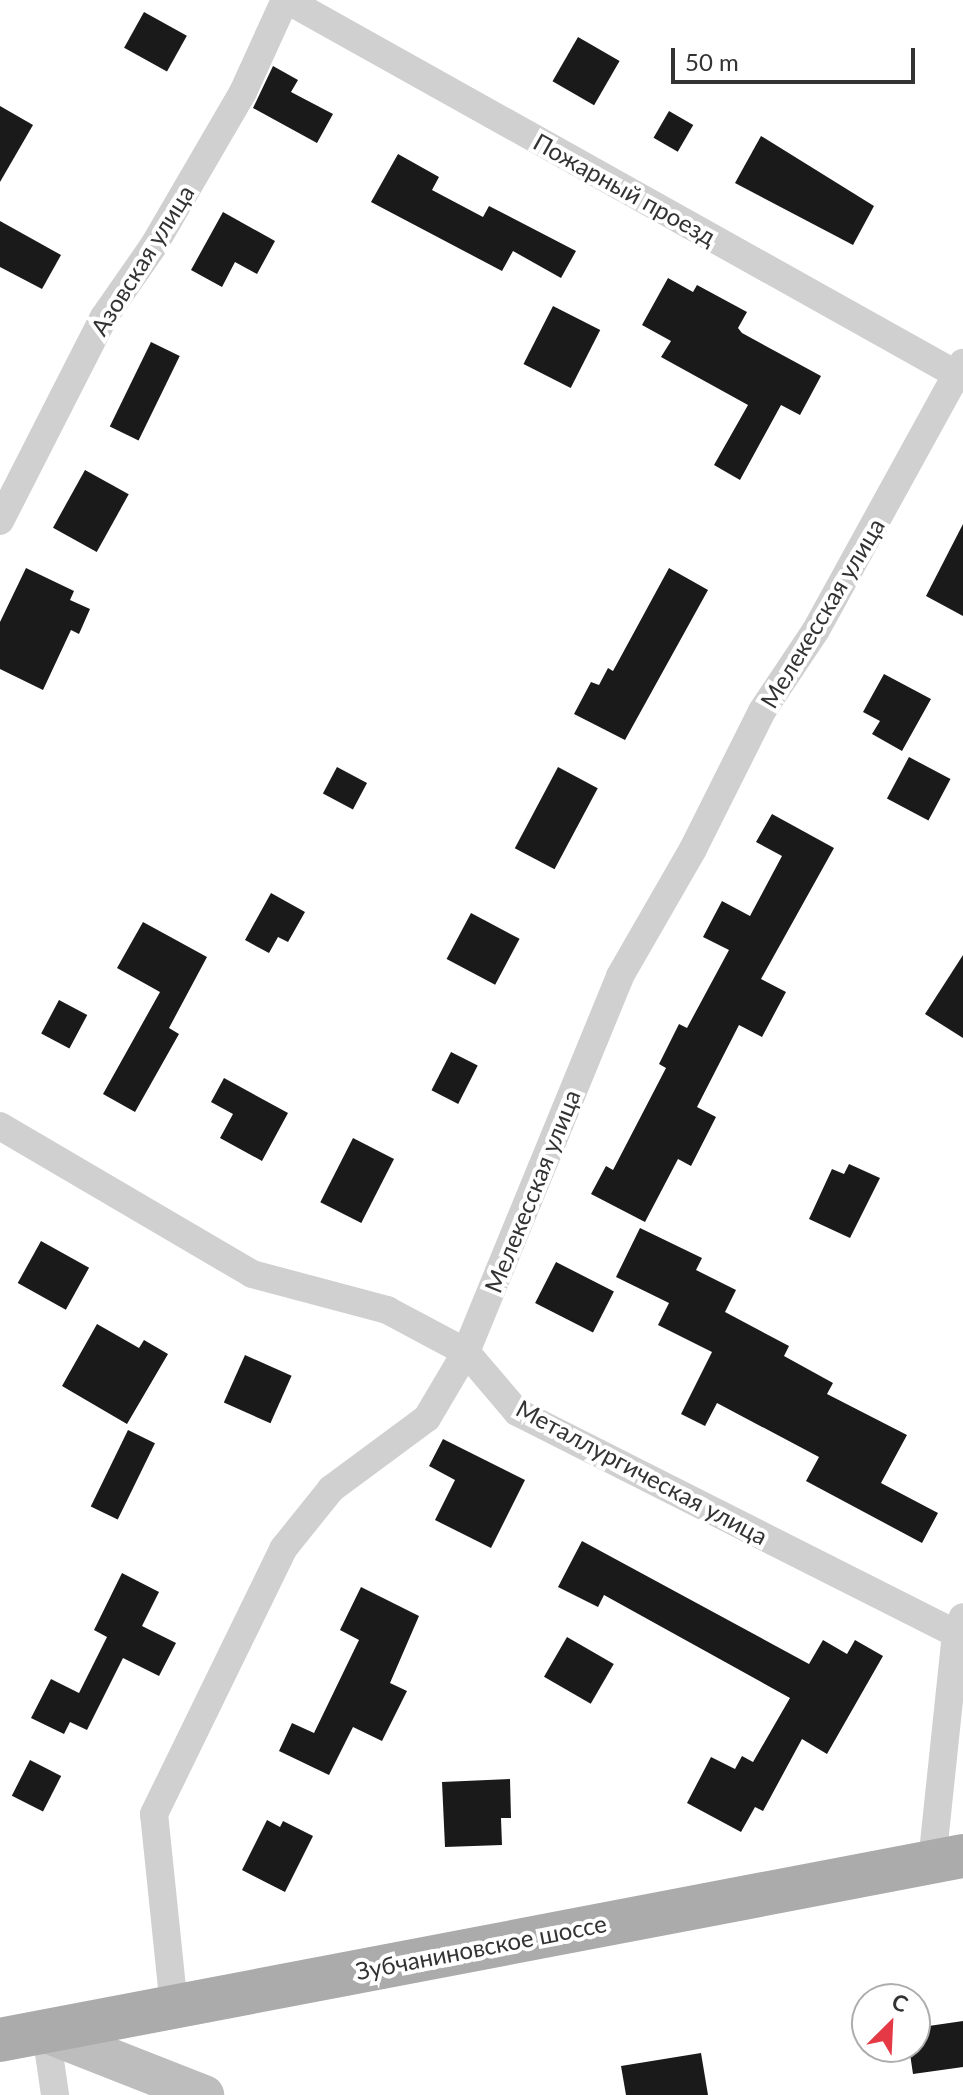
<!DOCTYPE html>
<html>
<head>
<meta charset="utf-8">
<style>
  body { margin:0 }
  #map { position:relative; width:963px; height:2095px; overflow:hidden; background:#fff; font-family:Lato,sans-serif }
  div>[style] { position:absolute }
  .building>* { inset:0; background:#1a1a1a; transform-origin:0 0 }
  .street>* { height:28px; margin:-14px; padding:0 14px; transform-origin:14px; border-radius:14px; background:#d0d0d0 }
  .secondary>* { height:40px; margin:-20px; padding:0 20px; transform-origin:20px; border-radius:20px; background:#bdbdbd }
  .primary>* { height:44px; margin:-22px; padding:0 22px; transform-origin:22px; border-radius:22px; background:#ababab }
  span { translate:-50% -50%; white-space:nowrap; text-align:center; line-height:1.15; -webkit-text-stroke:8px #fff; paint-order:stroke }
  .street-label { font-size:24px; color:#333 }
  .north { position:absolute; left:851px; top:1983px; width:80px; height:80px; box-sizing:border-box; background:#fff; border:2px solid #adadad; border-radius:50%; rotate:24deg; font-size:22px; font-weight:700; line-height:32px; text-align:center; color:#333 }
  .north::after { content:''; display:block; margin:auto; width:28px; height:36px; background:#e63946; clip-path:polygon(50% 0,100% 100%,50% 72%,0 100%) }
  .scale { position:absolute; left:671px; top:48px; width:244px; height:36px; box-sizing:border-box; border:4px solid #333; border-top:0; padding-left:10px; font-size:24px; line-height:28px; white-space:nowrap; color:#333; -webkit-text-stroke:6px #fff; paint-order:stroke }
</style>
</head>
<body>
<div id="map">
  <div class="building">
    <i style="left:144px;top:12px;width:49px;height:41px;rotate:29deg"></i>
    <i style="left:578px;top:37px;width:48px;height:51px;rotate:30deg"></i>
    <i style="clip-path:polygon(273px 66px,298px 80px,291px 92px,333px 114px,317px 143px,253px 108px)"></i>
    <i style="clip-path:polygon(0 106px,33px 125px,0 182px)"></i>
    <i style="left:669px;top:111px;width:28px;height:31px;rotate:30deg"></i>
    <i style="clip-path:polygon(761px 136px,874px 206px,853px 245px,735px 183px)"></i>
    <i style="clip-path:polygon(398px 154px,439px 177px,432px 190px,483px 217px,489px 206px,576px 251px,561px 278px,513px 251px,502px 271px,371px 202px)"></i>
    <i style="clip-path:polygon(223px 212px,275px 241px,257px 274px,235px 262px,222px 287px,191px 270px)"></i>
    <i style="clip-path:polygon(0 221px,61px 255px,42px 289px,0 267px)"></i>
    <i style="clip-path:polygon(668px 278px,693px 292px,697px 285px,747px 312px,738px 328px,742px 333px,821px 376px,800px 415px,781px 405px,740px 480px,714px 465px,748px 405px,661px 357px,671px 341px,642px 325px)"></i>
    <i style="left:553px;top:306px;width:53px;height:65px;rotate:27deg"></i>
    <i style="left:151px;top:342px;width:32px;height:94px;rotate:26deg"></i>
    <i style="left:85px;top:470px;width:50px;height:66px;rotate:29deg"></i>
    <i style="clip-path:polygon(963px 524px,963px 616px,926px 596px)"></i>
    <i style="clip-path:polygon(26px 568px,74px 591px,70px 600px,90px 609px,79px 634px,71px 630px,43px 690px,0 669px,0 622px)"></i>
    <i style="clip-path:polygon(669px 568px,708px 590px,625px 740px,574px 714px,591px 682px,599px 685px,608px 668px,613px 671px)"></i>
    <i style="clip-path:polygon(884px 674px,931px 699px,902px 751px,872px 734px,880px 721px,863px 712px)"></i>
    <i style="left:909px;top:757px;width:47px;height:47px;rotate:28deg"></i>
    <i style="left:337px;top:767px;width:34px;height:30px;rotate:28deg"></i>
    <i style="left:558px;top:767px;width:45px;height:92px;rotate:28deg"></i>
    <i style="clip-path:polygon(772px 814px,834px 848px,761px 979px,786px 992px,762px 1037px,739px 1025px,697px 1107px,716px 1117px,691px 1166px,678px 1159px,645px 1222px,591px 1194px,606px 1166px,613px 1170px,666px 1068px,659px 1064px,679px 1024px,687px 1028px,729px 950px,703px 937px,722px 901px,750px 916px,782px 856px,756px 842px)"></i>
    <i style="clip-path:polygon(271px 893px,305px 912px,288px 942px,278px 937px,269px 953px,245px 940px)"></i>
    <i style="left:471px;top:913px;width:55px;height:52px;rotate:28deg"></i>
    <i style="clip-path:polygon(143px 922px,207px 957px,169px 1028px,179px 1034px,135px 1112px,103px 1094px,160px 992px,117px 968px)"></i>
    <i style="clip-path:polygon(963px 955px,963px 1038px,925px 1014px)"></i>
    <i style="left:59px;top:1000px;width:32px;height:38px;rotate:28deg"></i>
    <i style="left:451px;top:1052px;width:30px;height:43px;rotate:27deg"></i>
    <i style="clip-path:polygon(224px 1078px,288px 1113px,262px 1161px,220px 1138px,233px 1114px,211px 1102px)"></i>
    <i style="left:353px;top:1138px;width:46px;height:72px;rotate:27deg"></i>
    <i style="clip-path:polygon(849px 1164px,880px 1178px,850px 1238px,809px 1219px,832px 1169px,844px 1174px)"></i>
    <i style="clip-path:polygon(640px 1228px,702px 1258px,696px 1270px,736px 1290px,725px 1312px,789px 1346px,784px 1356px,833px 1383px,827px 1394px,907px 1435px,881px 1483px,938px 1513px,922px 1543px,806px 1481px,819px 1457px,717px 1403px,705px 1426px,681px 1414px,712px 1352px,658px 1325px,669px 1303px,616px 1277px)"></i>
    <i style="left:41px;top:1241px;width:55px;height:48px;rotate:29deg"></i>
    <i style="left:556px;top:1262px;width:65px;height:46px;rotate:27deg"></i>
    <i style="clip-path:polygon(97px 1324px,139px 1348px,144px 1340px,168px 1354px,127px 1424px,62px 1386px)"></i>
    <i style="left:245px;top:1355px;width:51px;height:52px;rotate:24deg"></i>
    <i style="left:128px;top:1430px;width:30px;height:85px;rotate:26deg"></i>
    <i style="clip-path:polygon(443px 1439px,525px 1480px,491px 1548px,435px 1520px,455px 1480px,429px 1466px)"></i>
    <i style="clip-path:polygon(582px 1541px,809px 1664px,823px 1640px,847px 1654px,855px 1640px,883px 1656px,827px 1754px,802px 1739px,763px 1811px,755px 1807px,741px 1832px,687px 1803px,711px 1757px,735px 1769px,742px 1756px,753px 1762px,790px 1698px,604px 1595px,598px 1607px,558px 1587px)"></i>
    <i style="clip-path:polygon(122px 1573px,159px 1592px,142px 1626px,176px 1643px,159px 1676px,123px 1658px,87px 1730px,70px 1722px,64px 1734px,31px 1718px,51px 1679px,79px 1693px,107px 1637px,94px 1630px)"></i>
    <i style="clip-path:polygon(361px 1587px,419px 1616px,390px 1683px,407px 1691px,382px 1741px,353px 1727px,329px 1775px,279px 1751px,292px 1723px,314px 1733px,359px 1640px,340px 1630px)"></i>
    <i style="left:567px;top:1637px;width:54px;height:46px;rotate:30deg"></i>
    <i style="left:30px;top:1760px;width:35px;height:40px;rotate:27deg"></i>
    <i style="clip-path:polygon(510px 1779px,511px 1818px,501px 1818px,502px 1845px,445px 1847px,442px 1782px)"></i>
    <i style="clip-path:polygon(267px 1820px,280px 1827px,283px 1821px,313px 1836px,285px 1892px,242px 1870px)"></i>
    <i style="clip-path:polygon(963px 2021px,963px 2067px,913px 2074px,909px 2047px,915px 2047px,915px 2028px)"></i>
    <i style="clip-path:polygon(701px 2053px,708px 2095px,626px 2095px,621px 2066px)"></i>
  </div>
  <div class="street">
    <i style="left:287px;top:0;width:775px;rotate:29.21deg"></i>
    <i style="left:0;top:521px;width:229px;rotate:-63deg"></i>
    <i style="left:104px;top:317px;width:88px;rotate:-55.2deg"></i>
    <i style="left:154px;top:245px;width:177px;rotate:-59.8deg"></i>
    <i style="left:243px;top:92px;width:101px;rotate:-65.5deg"></i>
    <i style="left:0;top:1126px;width:292px;rotate:30.4deg"></i>
    <i style="left:252px;top:1274px;width:140px;rotate:14.9deg"></i>
    <i style="left:387px;top:1310px;width:89px;rotate:28deg"></i>
    <i style="left:466px;top:1352px;width:79px;rotate:49.6deg"></i>
    <i style="left:517px;top:1412px;width:492px;rotate:26.8deg"></i>
    <i style="left:932px;top:1862px;width:229px;rotate:-84deg"></i>
    <i style="left:956px;top:1634px;width:18px;rotate:-68deg"></i>
    <i style="left:174px;top:2007px;width:194px;rotate:-95.9deg"></i>
    <i style="left:154px;top:1814px;width:295px;rotate:-64deg"></i>
    <i style="left:283px;top:1549px;width:77px;rotate:-51.3deg"></i>
    <i style="left:331px;top:1489px;width:119px;rotate:-36.5deg"></i>
    <i style="left:427px;top:1418px;width:77px;rotate:-59.4deg"></i>
    <i style="left:466px;top:1352px;width:406px;rotate:-67.7deg"></i>
    <i style="left:620px;top:976px;width:146px;rotate:-60.1deg"></i>
    <i style="left:693px;top:849px;width:154px;rotate:-63.4deg"></i>
    <i style="left:762px;top:711px;width:97px;rotate:-56.3deg"></i>
    <i style="left:816px;top:630px;width:305px;rotate:-61.2deg"></i>
    <i style="left:46px;top:2033px;width:63px;rotate:81.7deg"></i>
  </div>
  <div class="secondary">
    <i style="left:46px;top:2033px;width:170px;rotate:21.4deg"></i>
  </div>
  <div class="primary">
    <i style="left:0;top:2040px;width:980px;rotate:-10.82deg"></i>
  </div>
  <div class="street-label">
    <span style="left:625px;top:189px;rotate:29deg">Пожарный проезд</span>
    <span style="left:142px;top:260px;rotate:-58deg">Азовская улица</span>
    <span style="left:822px;top:613px;rotate:-59deg">Мелекесская улица</span>
    <span style="left:532px;top:1191px;rotate:-68deg">Мелекесская улица</span>
    <span style="left:642px;top:1472px;rotate:28deg">Металлургическая улица</span>
    <span style="left:481px;top:1947px;rotate:-11deg">Зубчаниновское шоссе</span>
  </div>
  <div class="north">С</div>
  <div class="scale">50 m</div>
</div>
</body>
</html>
